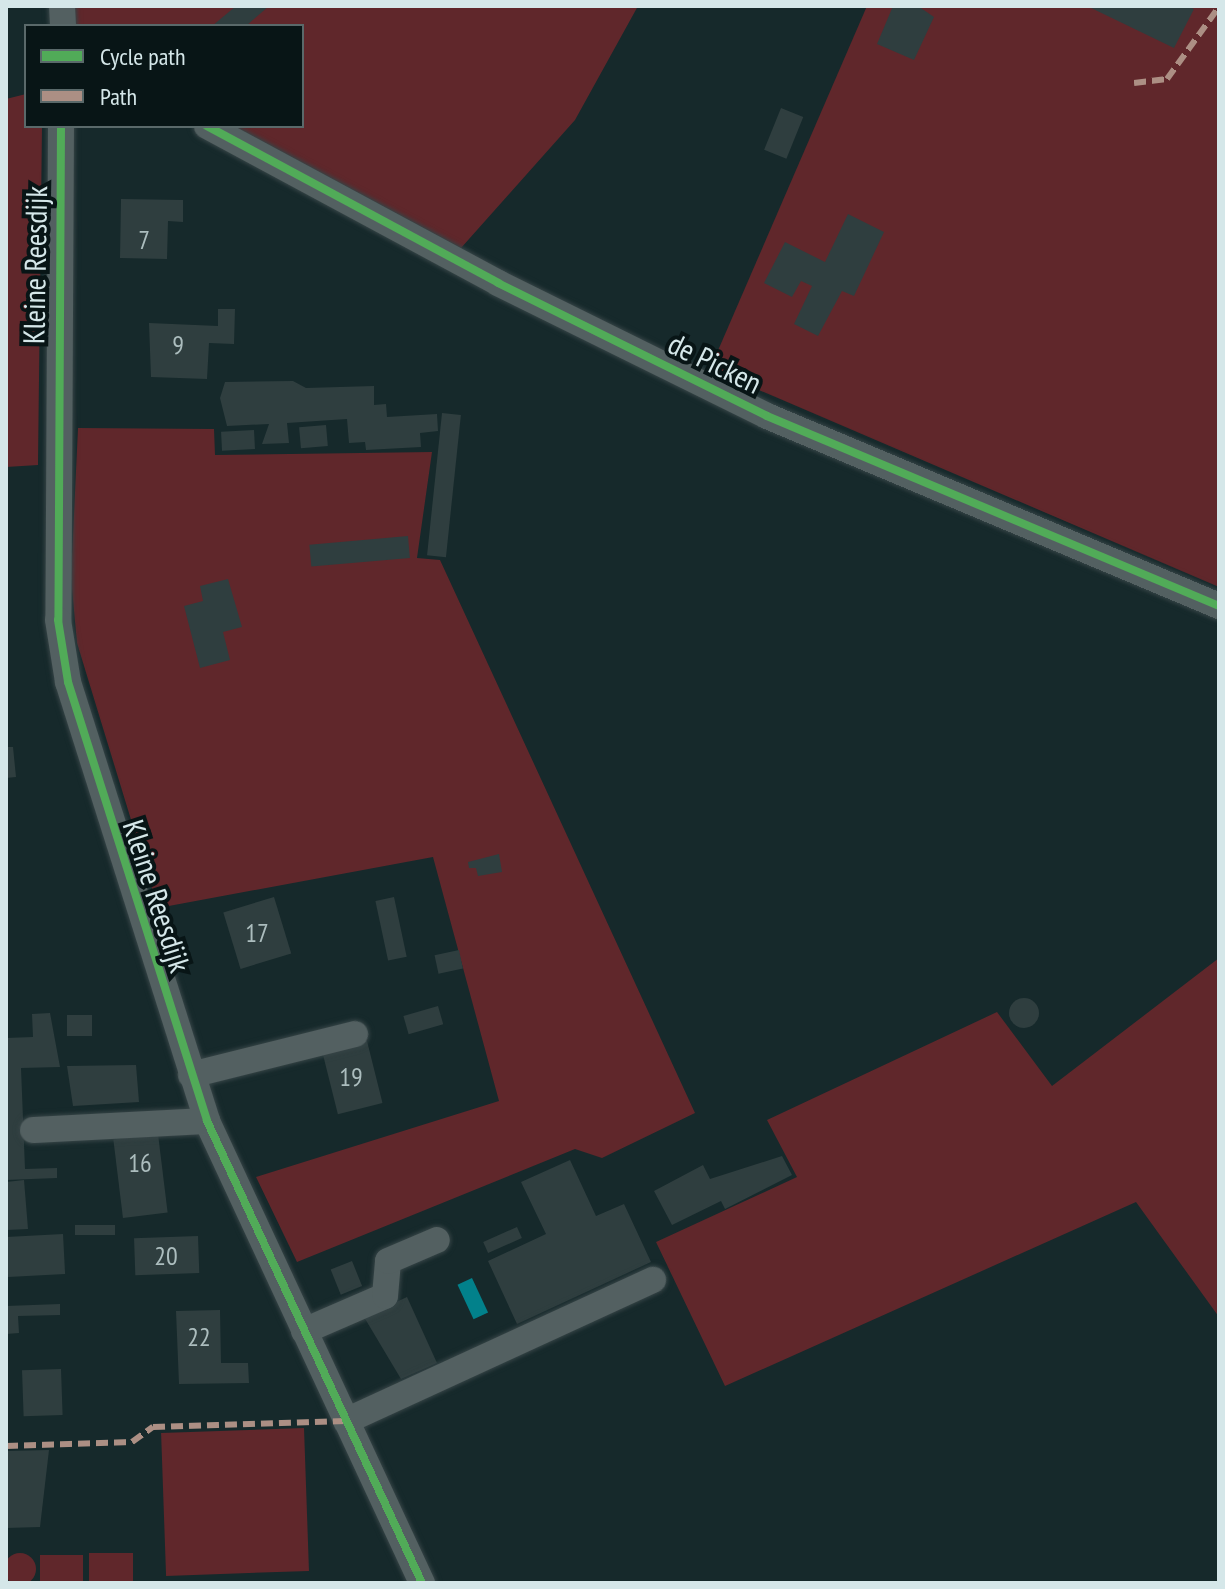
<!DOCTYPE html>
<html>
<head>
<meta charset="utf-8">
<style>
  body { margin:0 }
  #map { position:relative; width:1225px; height:1589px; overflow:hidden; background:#16292b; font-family:"PT Sans Narrow",sans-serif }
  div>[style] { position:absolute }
  .green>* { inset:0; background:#60272b; transform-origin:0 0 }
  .round { border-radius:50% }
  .water>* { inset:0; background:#02818b; transform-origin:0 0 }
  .building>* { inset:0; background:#2f3e3f; transform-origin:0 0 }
  .roads { filter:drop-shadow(0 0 2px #364446) drop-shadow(0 0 2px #364446) }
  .minor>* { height:26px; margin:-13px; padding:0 13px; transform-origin:13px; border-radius:13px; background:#536061 }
  .quiet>* { height:6px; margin-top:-3px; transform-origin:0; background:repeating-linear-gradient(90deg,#ac8f84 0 12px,transparent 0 18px) }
  .cycleway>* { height:8px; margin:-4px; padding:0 4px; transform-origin:4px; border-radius:4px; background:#51ab58 }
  span { translate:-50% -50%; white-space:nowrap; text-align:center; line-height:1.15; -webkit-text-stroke:8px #081516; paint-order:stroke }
  .number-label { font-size:26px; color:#acbdbe }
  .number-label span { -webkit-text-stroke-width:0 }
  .street-label { font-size:30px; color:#d5e7e9 }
  .frame { position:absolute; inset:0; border:8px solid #d5e7e9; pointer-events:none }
  .legend { position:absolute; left:24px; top:24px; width:280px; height:104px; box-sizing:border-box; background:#081516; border:2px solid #5a696a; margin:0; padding:10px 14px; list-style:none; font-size:24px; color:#d5e7e9 }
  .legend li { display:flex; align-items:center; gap:16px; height:40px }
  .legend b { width:40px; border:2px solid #5a696a }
</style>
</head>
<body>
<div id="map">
  <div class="green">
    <i style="clip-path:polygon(74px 6px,638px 6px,575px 120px,461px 248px,234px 126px,302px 126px,302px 26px,76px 26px)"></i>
    <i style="clip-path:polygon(867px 6px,1219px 6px,1219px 587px,710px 369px)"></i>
    <i style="clip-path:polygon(26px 94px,26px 126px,42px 126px,38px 465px,6px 467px,6px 99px)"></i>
    <i style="clip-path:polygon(78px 428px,214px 429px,215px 455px,432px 452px,417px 558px,440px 560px,695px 1113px,602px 1158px,575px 1149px,297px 1262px,256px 1177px,499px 1101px,433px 857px,158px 908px,77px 643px,71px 578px)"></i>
    <i style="clip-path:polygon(1219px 958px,1219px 1317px,1136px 1202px,725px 1386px,656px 1242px,797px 1177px,767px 1120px,997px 1012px,1052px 1086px)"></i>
    <i style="left:304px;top:1428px;width:143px;height:143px;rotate:88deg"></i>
    <i style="left:89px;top:1553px;width:44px;height:30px"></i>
    <i class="round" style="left:4px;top:1553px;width:32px;height:32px"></i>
    <i style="left:40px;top:1555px;width:43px;height:28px"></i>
  </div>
  <div class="water">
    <i style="left:472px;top:1278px;width:38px;height:16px;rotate:65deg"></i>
  </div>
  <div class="building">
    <i style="clip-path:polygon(236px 6px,269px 6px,246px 26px,212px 26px)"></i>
    <i style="clip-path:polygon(893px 6px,918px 6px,934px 17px,914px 60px,877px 44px)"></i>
    <i style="clip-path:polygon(1087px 6px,1188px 6px,1194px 9px,1174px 48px)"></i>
    <i style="left:781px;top:108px;width:24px;height:45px;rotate:22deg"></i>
    <i style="clip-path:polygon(121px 199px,183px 200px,183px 222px,168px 221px,167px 259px,120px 258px)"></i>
    <i style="clip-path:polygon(848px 214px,884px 232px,854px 296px,842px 291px,818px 336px,794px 324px,812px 286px,801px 281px,792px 297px,764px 283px,785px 242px,825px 262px)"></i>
    <i style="clip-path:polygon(218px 309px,235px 309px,234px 344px,209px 343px,207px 379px,151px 377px,149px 323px,218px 326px)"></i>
    <i style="clip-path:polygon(293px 381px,306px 388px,374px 386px,374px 405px,386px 404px,387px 417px,437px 414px,438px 431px,420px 433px,421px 447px,366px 450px,365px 442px,349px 443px,347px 419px,287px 423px,289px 443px,262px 444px,269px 424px,227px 426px,220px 398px,225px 382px)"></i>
    <i style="left:442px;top:413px;width:19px;height:143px;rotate:6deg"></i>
    <i style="left:326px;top:425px;width:21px;height:27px;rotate:85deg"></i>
    <i style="left:254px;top:430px;width:19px;height:33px;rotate:87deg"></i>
    <i style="left:408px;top:536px;width:22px;height:99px;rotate:85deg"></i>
    <i style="clip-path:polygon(228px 579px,242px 627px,223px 632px,230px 660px,200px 668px,184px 606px,203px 601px,200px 586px)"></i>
    <i style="clip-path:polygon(6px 747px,13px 747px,16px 777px,6px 778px)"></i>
    <i style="clip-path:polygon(499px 854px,502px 872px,478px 876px,476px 868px,469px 868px,468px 862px)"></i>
    <i style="left:274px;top:897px;width:59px;height:53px;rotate:73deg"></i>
    <i style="left:394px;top:897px;width:61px;height:19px;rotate:78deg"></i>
    <i style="left:459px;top:950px;width:19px;height:25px;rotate:78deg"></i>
    <i class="round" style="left:1009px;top:998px;width:30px;height:30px"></i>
    <i style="left:438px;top:1006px;width:19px;height:36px;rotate:74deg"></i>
    <i style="clip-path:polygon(50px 1013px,60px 1067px,21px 1068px,25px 1169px,57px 1168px,57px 1178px,6px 1180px,6px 1038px,33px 1037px,32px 1014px)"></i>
    <i style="left:67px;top:1015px;width:25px;height:21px"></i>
    <i style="left:367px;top:1041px;width:64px;height:46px;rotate:76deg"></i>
    <i style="clip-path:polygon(136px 1065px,139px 1102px,73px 1106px,67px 1066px)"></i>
    <i style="left:158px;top:1134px;width:79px;height:45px;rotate:83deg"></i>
    <i style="clip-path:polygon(782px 1156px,792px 1175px,725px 1209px,721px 1201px,672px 1225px,654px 1191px,703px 1165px,710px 1179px)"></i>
    <i style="clip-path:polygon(570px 1160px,596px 1216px,624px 1204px,651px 1262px,517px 1324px,488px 1261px,546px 1234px,521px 1182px)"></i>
    <i style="clip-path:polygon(24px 1180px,28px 1229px,7px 1230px,6px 1182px)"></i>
    <i style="left:115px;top:1225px;width:10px;height:40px;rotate:90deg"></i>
    <i style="left:517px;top:1227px;width:12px;height:37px;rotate:66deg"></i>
    <i style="left:63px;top:1234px;width:40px;height:57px;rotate:87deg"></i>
    <i style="left:198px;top:1236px;width:37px;height:64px;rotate:88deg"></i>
    <i style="left:352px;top:1261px;width:27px;height:23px;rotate:68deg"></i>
    <i style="clip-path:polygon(407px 1297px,437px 1363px,401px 1379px,364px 1317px)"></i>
    <i style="clip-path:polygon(60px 1304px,60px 1315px,18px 1316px,19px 1333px,6px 1334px,6px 1306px)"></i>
    <i style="clip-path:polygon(220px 1310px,221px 1363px,248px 1363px,249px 1383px,179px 1384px,176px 1311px)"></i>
    <i style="left:61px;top:1369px;width:46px;height:39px;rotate:88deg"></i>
    <i style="clip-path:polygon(49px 1450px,40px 1527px,6px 1528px,6px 1451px)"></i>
  </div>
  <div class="roads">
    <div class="minor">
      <i style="left:62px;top:6px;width:20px;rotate:87deg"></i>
      <i style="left:61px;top:126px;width:494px;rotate:90.3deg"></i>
      <i style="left:58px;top:620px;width:63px;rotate:80.8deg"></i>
      <i style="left:68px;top:682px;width:460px;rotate:72.4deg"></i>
      <i style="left:207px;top:1121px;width:510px;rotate:65.04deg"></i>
      <i style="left:207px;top:126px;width:331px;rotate:28.3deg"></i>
      <i style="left:498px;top:283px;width:300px;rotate:26.3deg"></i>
      <i style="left:767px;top:416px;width:490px;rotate:22.8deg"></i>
      <i style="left:191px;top:1075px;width:169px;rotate:-14deg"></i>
      <i style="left:33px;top:1130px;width:174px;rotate:-3deg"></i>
      <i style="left:304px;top:1331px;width:88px;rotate:-23.4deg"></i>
      <i style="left:385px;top:1296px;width:35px;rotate:-85deg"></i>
      <i style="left:388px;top:1261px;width:53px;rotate:-23.2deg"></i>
      <i style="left:346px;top:1421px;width:338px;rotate:-24.7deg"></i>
    </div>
  </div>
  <div class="quiet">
    <i style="left:1134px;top:83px;width:33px;rotate:-7deg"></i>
    <i style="left:1167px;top:79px;width:89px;rotate:-54.2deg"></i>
    <i style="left:6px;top:1446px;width:126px;rotate:-1.8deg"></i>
    <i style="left:132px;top:1442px;width:26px;rotate:-36deg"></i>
    <i style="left:153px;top:1427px;width:193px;rotate:-1.8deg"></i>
  </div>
  <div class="cycleway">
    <i style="left:61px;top:126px;width:494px;rotate:90.3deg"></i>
    <i style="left:58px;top:620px;width:63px;rotate:80.8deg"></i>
    <i style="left:68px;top:682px;width:460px;rotate:72.4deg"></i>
    <i style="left:207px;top:1121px;width:510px;rotate:65.04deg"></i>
    <i style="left:207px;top:126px;width:331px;rotate:28.3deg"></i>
    <i style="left:498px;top:283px;width:300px;rotate:26.3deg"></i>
    <i style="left:767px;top:416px;width:490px;rotate:22.8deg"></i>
  </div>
  <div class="number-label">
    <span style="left:144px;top:240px">7</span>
    <span style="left:178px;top:345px">9</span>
    <span style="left:257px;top:933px">17</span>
    <span style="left:351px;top:1077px">19</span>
    <span style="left:140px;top:1163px">16</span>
    <span style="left:166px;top:1256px">20</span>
    <span style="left:199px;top:1337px">22</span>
  </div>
  <div class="street-label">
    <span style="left:35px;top:265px;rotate:-89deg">Kleine Reesdijk</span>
    <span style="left:715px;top:363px;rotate:26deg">de Picken</span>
    <span style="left:157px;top:896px;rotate:72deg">Kleine Reesdijk</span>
  </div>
  <div class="frame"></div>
  <ul class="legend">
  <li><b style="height:10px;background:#51ab58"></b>Cycle path</li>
  <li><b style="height:10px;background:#ac8f84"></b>Path</li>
  </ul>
</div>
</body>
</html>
